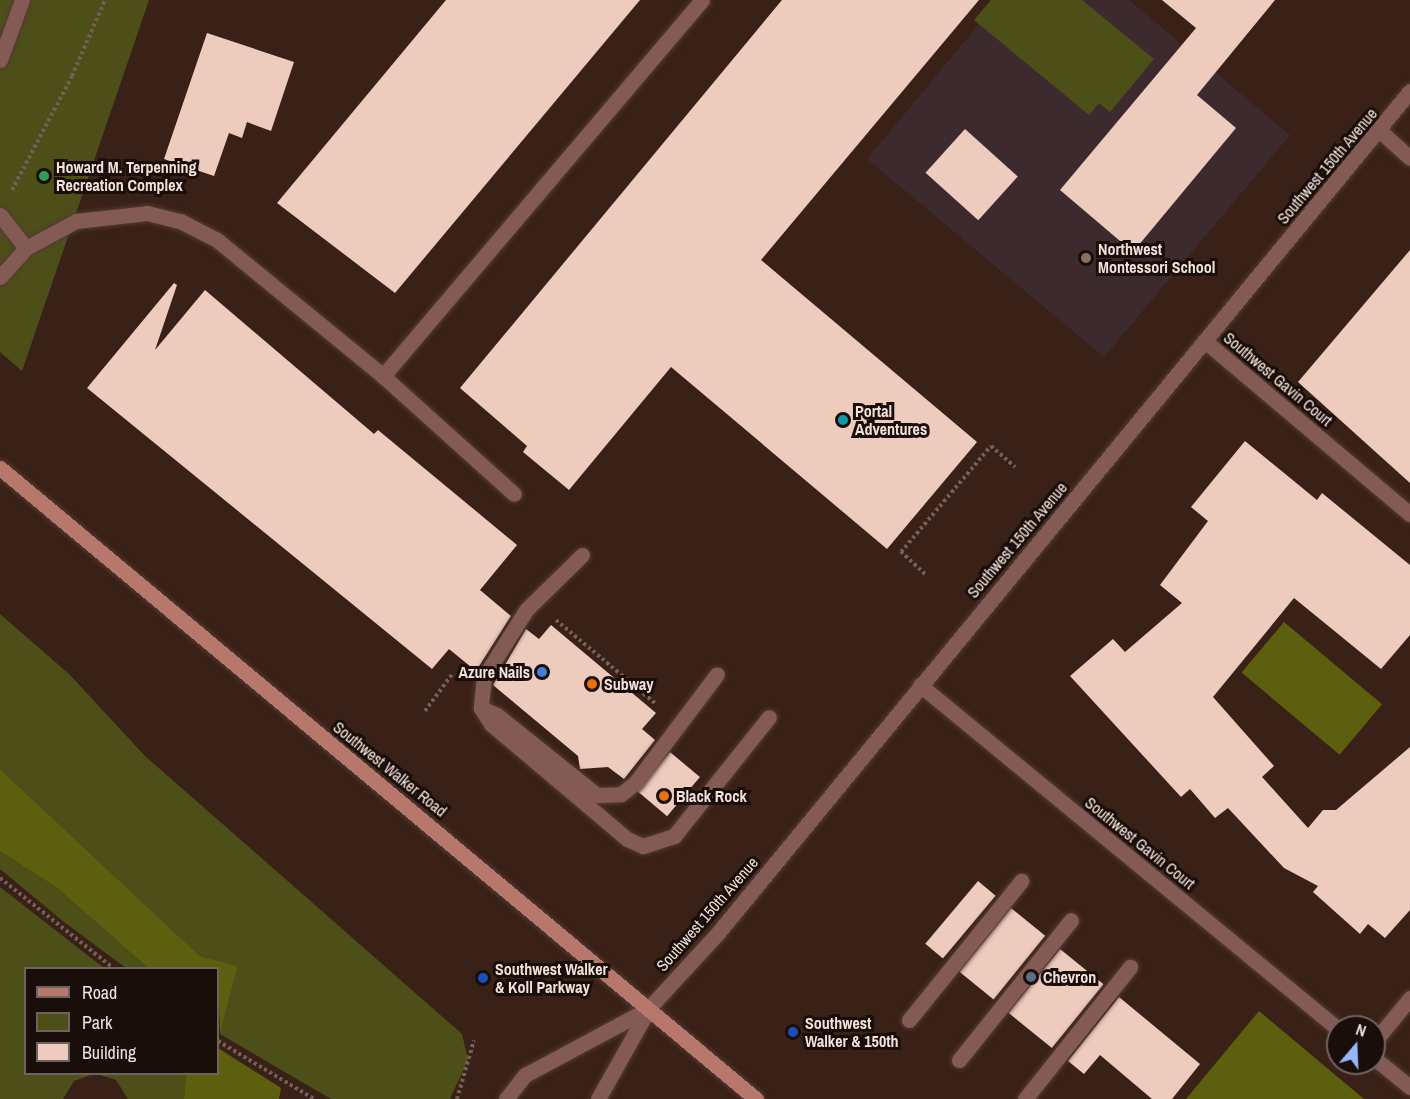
<!DOCTYPE html>
<html>
<head>
<meta charset="utf-8">
<style>
  body { margin:0 }
  #map { position:relative; width:1410px; height:1099px; overflow:hidden; background:#3a2117; font-family:"Archivo Narrow",sans-serif }
  div>[style] { position:absolute }
  .education>* { inset:0; background:#3d2a2e }
  .green>* { inset:0; background:#4d4f19 }
  .forest>* { inset:0; background:#5c600e; transform-origin:0 0 }
  .building>* { inset:0; background:#edccbe; transform-origin:0 0 }
  .path>* { height:4px; margin-top:-2px; transform-origin:0; background:repeating-linear-gradient(90deg,#765f56 0 3px,transparent 0 6px) }
  .roads { filter:drop-shadow(0 0 2px #543c32) drop-shadow(0 0 2px #543c32) }
  .lane>* { height:15px; margin:-7.5px; padding:0 7.5px; transform-origin:7.5px; border-radius:7.5px; background:#845b54 }
  .street>* { height:15px; margin:-7.5px; padding:0 7.5px; transform-origin:7.5px; border-radius:7.5px; background:#845b54 }
  .secondary>* { height:15px; margin:-7.5px; padding:0 7.5px; transform-origin:7.5px; border-radius:7.5px; background:#b7776c }
  .dots>* { width:16px; height:16px; translate:-50% -50%; box-sizing:border-box; border:3px solid #190e0a; border-radius:50% }
  span { translate:-50% -50%; white-space:nowrap; text-align:center; line-height:1.15; -webkit-text-stroke:6px #190e0a; paint-order:stroke }
  .street-label { font-size:16px; color:#f3e2db }
  .poi-label { font-size:16px; color:#f3e2db; font-weight:700 }
  .left { translate:0 -50%; text-align:left }
  .right { translate:-100% -50%; text-align:right }
  .legend { position:absolute; left:24px; top:967px; width:195px; height:108px; box-sizing:border-box; background:#190e0a; border:2px solid #70635e; margin:0; padding:8px 10px; list-style:none; font-size:18px; color:#f3e2db }
  .legend li { display:flex; align-items:center; gap:12px; height:30px }
  .legend b { width:30px; border:2px solid #70635e }
  .north { position:absolute; left:1326px; top:1015px; width:60px; height:60px; box-sizing:border-box; background:#190e0a; border:2px solid #70635e; border-radius:50%; rotate:19deg; font-size:16px; font-weight:700; line-height:24px; text-align:center; color:#f3e2db }
  .north::after { content:''; display:block; margin:auto; width:21px; height:27px; background:#99b5fd; clip-path:polygon(50% 0,100% 100%,50% 72%,0 100%) }
</style>
</head>
<body>
<div id="map">
  <div class="education">
    <i style="clip-path:polygon(999px 0,1129px 0,1290px 135px,1104px 357px,867px 159px)"></i>
  </div>
  <div class="green">
    <i style="clip-path:polygon(0 0,149px 0,22px 371px,0 352px)"></i>
    <i style="clip-path:polygon(991px 0,1082px 0,1154px 59px,1110px 112px,1099px 103px,1089px 115px,974px 20px)"></i>
    <i style="clip-path:polygon(0 614px,69px 674px,145px 756px,462px 1034px,468px 1060px,450px 1099px,331px 1099px,220px 1034px,238px 966px,200px 956px,0 769px)"></i>
    <i style="clip-path:polygon(0 851px,57px 888px,148px 968px,126px 968px,64px 922px,0 869px)"></i>
    <i style="clip-path:polygon(0 887px,104px 968px,26px 968px,26px 1074px,93px 1074px,74px 1081px,63px 1099px,0 1099px)"></i>
    <i style="clip-path:polygon(97px 1074px,186px 1074px,184px 1099px,128px 1099px,116px 1080px)"></i>
  </div>
  <div class="forest">
    <i style="left:1284px;top:622px;width:128px;height:66px;rotate:40deg"></i>
    <i style="clip-path:polygon(0 769px,200px 956px,238px 966px,220px 1034px,218px 968px,148px 968px,57px 888px,0 851px)"></i>
    <i style="clip-path:polygon(1259px 1011px,1364px 1099px,1186px 1099px)"></i>
    <i style="clip-path:polygon(218px 1048px,281px 1088px,279px 1099px,184px 1099px,186px 1074px,218px 1074px)"></i>
  </div>
  <div class="building">
    <i style="clip-path:polygon(446px 0,640px 0,395px 293px,277px 203px)"></i>
    <i style="clip-path:polygon(782px 0,979px 0,761px 260px,977px 442px,887px 549px,671px 367px,569px 490px,523px 452px,527px 446px,460px 388px)"></i>
    <i style="clip-path:polygon(1162px 0,1275px 0,1197px 95px,1236px 128px,1133px 252px,1060px 190px,1196px 28px)"></i>
    <i style="clip-path:polygon(207px 33px,294px 62px,271px 131px,247px 122px,242px 138px,229px 133px,214px 176px,164px 159px)"></i>
    <i style="left:965px;top:129px;width:71px;height:59px;rotate:42deg"></i>
    <i style="clip-path:polygon(1410px 250px,1410px 483px,1298px 382px)"></i>
    <i style="clip-path:polygon(174px 283px,177px 285px,155px 350px,205px 290px,374px 434px,378px 430px,517px 545px,480px 590px,511px 616px,476px 671px,449px 649px,432px 669px,87px 388px)"></i>
    <i style="clip-path:polygon(1245px 441px,1317px 500px,1322px 493px,1410px 565px,1410px 635px,1381px 669px,1294px 598px,1213px 697px,1274px 766px,1262px 777px,1308px 828px,1323px 810px,1336px 810px,1410px 747px,1410px 910px,1385px 938px,1368px 924px,1360px 934px,1313px 892px,1318px 886px,1284px 868px,1228px 808px,1215px 818px,1190px 789px,1181px 797px,1070px 676px,1113px 639px,1125px 652px,1182px 603px,1160px 585px,1208px 521px,1191px 507px)"></i>
    <i style="clip-path:polygon(551px 625px,656px 713px,642px 729px,655px 740px,624px 779px,608px 767px,580px 769px,578px 756px,493px 685px,526px 629px,539px 639px)"></i>
    <i style="left:670px;top:752px;width:39px;height:51px;rotate:40deg"></i>
    <i style="left:978px;top:881px;width:23px;height:82px;rotate:40deg"></i>
    <i style="left:1011px;top:908px;width:44px;height:82px;rotate:39deg"></i>
    <i style="left:1060px;top:949px;width:56px;height:82px;rotate:39deg"></i>
    <i style="clip-path:polygon(1119px 997px,1200px 1064px,1172px 1099px,1152px 1099px,1100px 1055px,1084px 1074px,1068px 1061px)"></i>
  </div>
  <div class="path">
    <i style="left:12px;top:190px;width:129px;rotate:-62.2deg"></i>
    <i style="left:72px;top:76px;width:83px;rotate:-66.5deg"></i>
    <i style="left:925px;top:574px;width:33px;rotate:-137deg"></i>
    <i style="left:901px;top:552px;width:139px;rotate:-49.7deg"></i>
    <i style="left:991px;top:446px;width:32px;rotate:41deg"></i>
    <i style="left:556px;top:620px;width:131px;rotate:40deg"></i>
    <i style="left:425px;top:711px;width:47px;rotate:-53.6deg"></i>
    <i style="left:0;top:878px;width:144px;rotate:38.5deg"></i>
    <i style="left:218px;top:1041px;width:112px;rotate:31.1deg"></i>
    <i style="left:457px;top:1099px;width:61px;rotate:-73.9deg"></i>
  </div>
  <div class="roads">
    <div class="lane">
      <i style="left:0;top:60px;width:64px;rotate:-69.9deg"></i>
      <i style="left:1380px;top:131px;width:40px;rotate:42deg"></i>
      <i style="left:0;top:215px;width:42px;rotate:51.8deg"></i>
      <i style="left:0;top:277px;width:39px;rotate:-48deg"></i>
      <i style="left:26px;top:248px;width:57px;rotate:-28.4deg"></i>
      <i style="left:76px;top:221px;width:71px;rotate:-6.4deg"></i>
      <i style="left:147px;top:213px;width:34px;rotate:14deg"></i>
      <i style="left:180px;top:221px;width:42px;rotate:27.2deg"></i>
      <i style="left:217px;top:240px;width:215px;rotate:39.3deg"></i>
      <i style="left:383px;top:376px;width:176px;rotate:42deg"></i>
      <i style="left:383px;top:376px;width:493px;rotate:-49.7deg"></i>
      <i style="left:582px;top:555px;width:78px;rotate:135.5deg"></i>
      <i style="left:526px;top:610px;width:79px;rotate:122.1deg"></i>
      <i style="left:484px;top:677px;width:31px;rotate:96deg"></i>
      <i style="left:481px;top:708px;width:17px;rotate:24deg"></i>
      <i style="left:497px;top:715px;width:128px;rotate:38.7deg"></i>
      <i style="left:597px;top:795px;width:24px;rotate:-2deg"></i>
      <i style="left:621px;top:794px;width:18px;rotate:-38deg"></i>
      <i style="left:635px;top:783px;width:136px;rotate:-53deg"></i>
      <i style="left:920px;top:685px;width:541px;rotate:39.45deg"></i>
      <i style="left:481px;top:708px;width:19px;rotate:58deg"></i>
      <i style="left:491px;top:724px;width:178px;rotate:40.2deg"></i>
      <i style="left:627px;top:839px;width:17px;rotate:24deg"></i>
      <i style="left:643px;top:846px;width:33px;rotate:-18deg"></i>
      <i style="left:674px;top:836px;width:152px;rotate:-51.4deg"></i>
      <i style="left:909px;top:1020px;width:179px;rotate:-51.1deg"></i>
      <i style="left:1374px;top:1042px;width:57px;rotate:-50.7deg"></i>
      <i style="left:1374px;top:1058px;width:46px;rotate:38.9deg"></i>
      <i style="left:959px;top:1060px;width:179px;rotate:-51.3deg"></i>
      <i style="left:506px;top:1099px;width:31px;rotate:-52deg"></i>
      <i style="left:525px;top:1075px;width:140px;rotate:-28.2deg"></i>
      <i style="left:598px;top:1099px;width:102px;rotate:-60.7deg"></i>
      <i style="left:1025px;top:1099px;width:169px;rotate:-51.5deg"></i>
    </div>
    <div class="street">
      <i style="left:1205px;top:341px;width:268px;rotate:40.2deg"></i>
      <i style="left:648px;top:1009px;width:102px;rotate:-47.4deg"></i>
      <i style="left:717px;top:934px;width:1091px;rotate:-50.58deg"></i>
    </div>
    <div class="secondary">
      <i style="left:0;top:468px;width:985px;rotate:39.85deg"></i>
    </div>
  </div>
  <div class="dots">
    <i style="left:44px;top:176px;background:#2e9e5b"></i>
    <i style="left:1086px;top:258px;background:#8d6e63"></i>
    <i style="left:843px;top:420px;background:#0f9aa8"></i>
    <i style="left:542px;top:672px;background:#3f7fe0"></i>
    <i style="left:592px;top:684px;background:#e8710a"></i>
    <i style="left:664px;top:796px;background:#e8710a"></i>
    <i style="left:1031px;top:977px;background:#5c6f8a"></i>
    <i style="left:483px;top:978px;background:#1a4fb4"></i>
    <i style="left:793px;top:1032px;background:#1a4fb4"></i>
  </div>
  <div class="street-label">
    <span style="left:1327px;top:166px;rotate:-50deg">Southwest 150th Avenue</span>
    <span style="left:1278px;top:379px;rotate:40deg">Southwest Gavin Court</span>
    <span style="left:1017px;top:540px;rotate:-50deg">Southwest 150th Avenue</span>
    <span style="left:390px;top:769px;rotate:39deg">Southwest Walker Road</span>
    <span style="left:1140px;top:843px;rotate:39deg">Southwest Gavin Court</span>
    <span style="left:707px;top:914px;rotate:-49deg">Southwest 150th Avenue</span>
  </div>
  <div class="poi-label">
    <span class="left" style="left:56px;top:176px">Howard M. Terpenning<br>Recreation Complex</span>
    <span class="left" style="left:1098px;top:258px">Northwest<br>Montessori School</span>
    <span class="left" style="left:855px;top:420px">Portal<br>Adventures</span>
    <span class="right" style="left:530px;top:672px">Azure Nails</span>
    <span class="left" style="left:604px;top:684px">Subway</span>
    <span class="left" style="left:676px;top:796px">Black Rock</span>
    <span class="left" style="left:495px;top:978px">Southwest Walker<br>&amp; Koll Parkway</span>
    <span class="left" style="left:1043px;top:977px">Chevron</span>
    <span class="left" style="left:805px;top:1032px">Southwest<br>Walker &amp; 150th</span>
  </div>
  <ul class="legend">
  <li><b style="height:8px;background:#b7776c"></b>Road</li>
  <li><b style="height:16px;background:#4d4f19"></b>Park</li>
  <li><b style="height:16px;background:#edccbe"></b>Building</li>
  </ul>
  <div class="north">N</div>
</div>
</body>
</html>
